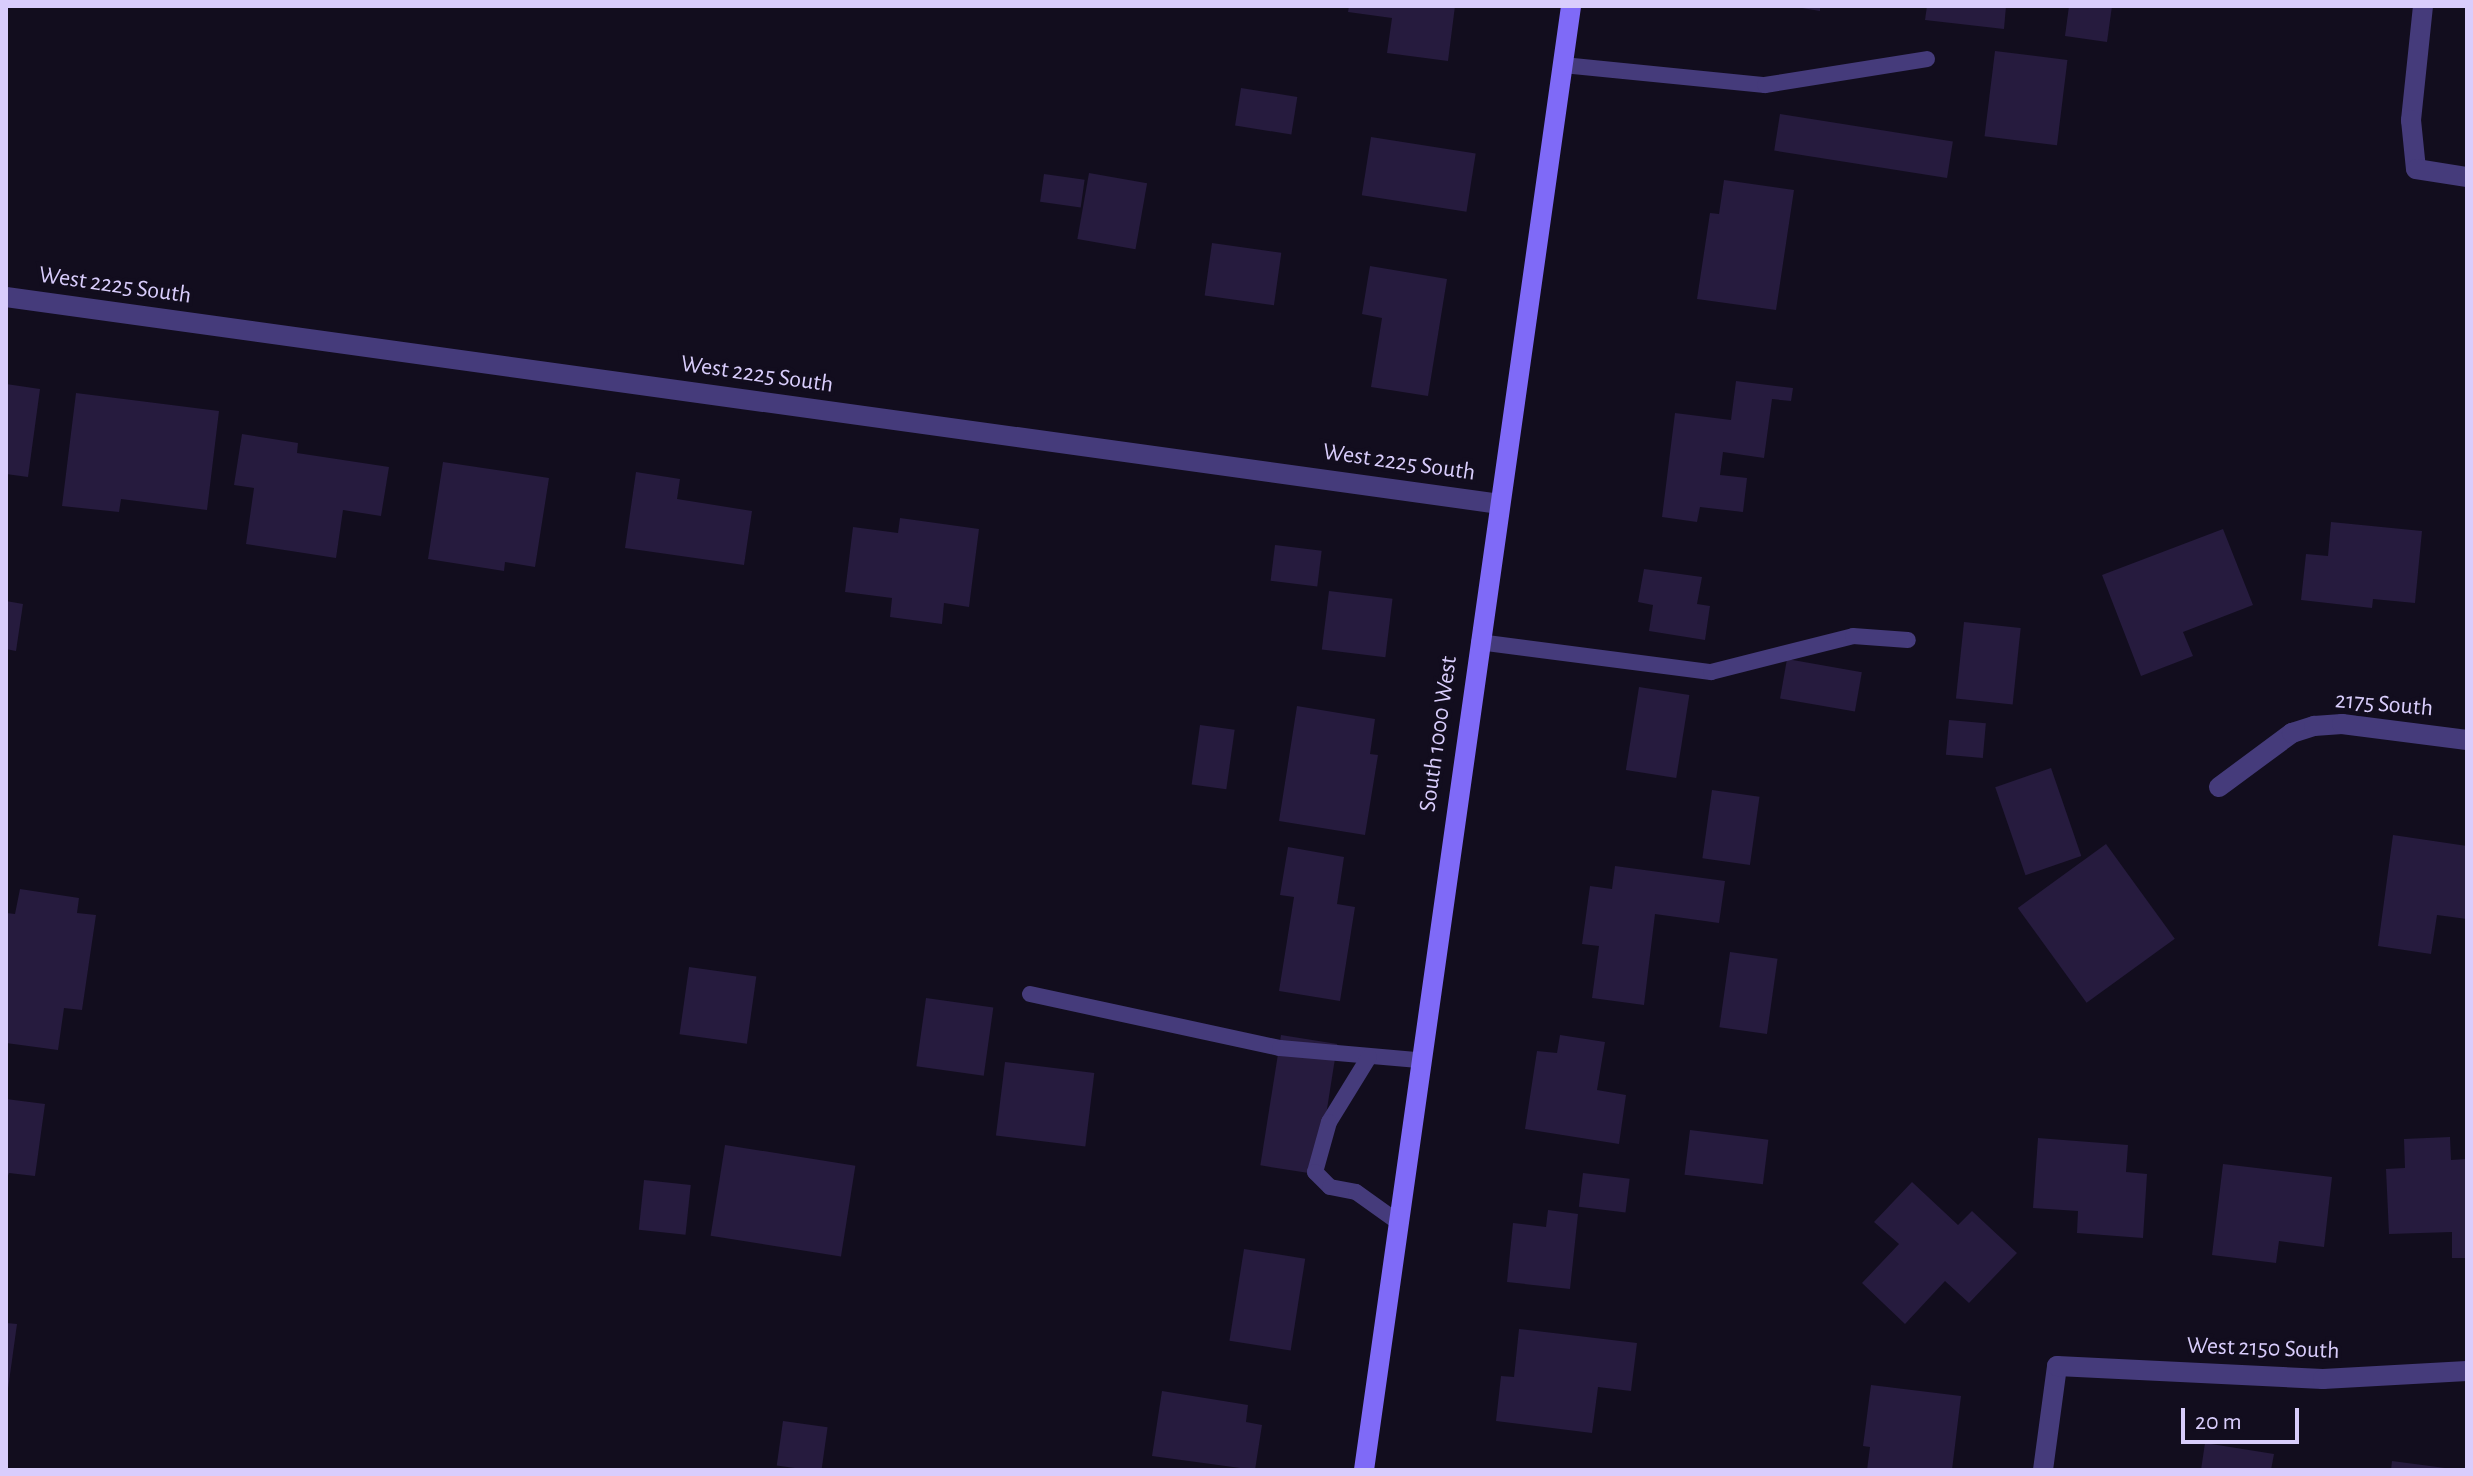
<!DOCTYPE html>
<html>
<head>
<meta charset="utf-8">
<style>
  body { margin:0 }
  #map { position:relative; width:2473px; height:1476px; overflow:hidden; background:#120d1e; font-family:"Alegreya Sans",sans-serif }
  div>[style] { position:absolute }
  .building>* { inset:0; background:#261b3e; transform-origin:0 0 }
  .lane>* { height:16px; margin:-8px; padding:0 8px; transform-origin:8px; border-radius:8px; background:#453b7b }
  .street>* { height:20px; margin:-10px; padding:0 10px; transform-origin:10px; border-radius:10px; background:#453b7b }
  .secondary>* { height:20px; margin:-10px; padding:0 10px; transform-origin:10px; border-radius:10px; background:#7f6af7 }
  span { translate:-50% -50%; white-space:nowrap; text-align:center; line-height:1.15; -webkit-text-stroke:8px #120d1e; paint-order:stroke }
  .street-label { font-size:24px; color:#d9cdfc }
  .frame { position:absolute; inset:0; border:8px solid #d9cdfc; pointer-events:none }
  .scale { position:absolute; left:2181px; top:1408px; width:118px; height:36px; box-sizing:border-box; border:4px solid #d9cdfc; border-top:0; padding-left:10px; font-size:24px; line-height:28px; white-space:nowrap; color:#d9cdfc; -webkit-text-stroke:6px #120d1e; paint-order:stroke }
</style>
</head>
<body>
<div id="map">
  <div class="building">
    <i style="clip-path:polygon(1349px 6px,1455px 6px,1448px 61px,1387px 53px,1392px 18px,1348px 12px)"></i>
    <i style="clip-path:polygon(1790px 6px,1820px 6px,1820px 11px)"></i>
    <i style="clip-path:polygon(1927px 6px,2006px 6px,2004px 29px,1925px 20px)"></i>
    <i style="clip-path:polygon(2069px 6px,2112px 6px,2107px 42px,2065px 36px)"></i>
    <i style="left:1995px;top:51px;width:73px;height:86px;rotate:7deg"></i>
    <i style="left:1241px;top:88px;width:57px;height:38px;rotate:9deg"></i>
    <i style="left:1780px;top:114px;width:175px;height:37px;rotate:9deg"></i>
    <i style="left:1371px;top:137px;width:106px;height:59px;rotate:9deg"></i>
    <i style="left:1089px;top:173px;width:59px;height:67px;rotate:10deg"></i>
    <i style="left:1044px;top:174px;width:41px;height:28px;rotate:8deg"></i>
    <i style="clip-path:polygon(1724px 180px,1794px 190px,1776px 310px,1697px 299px,1710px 213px,1719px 214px)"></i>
    <i style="left:1212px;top:243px;width:70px;height:53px;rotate:8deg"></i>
    <i style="clip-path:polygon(1370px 266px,1447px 279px,1428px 396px,1371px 387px,1382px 318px,1362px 314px)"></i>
    <i style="clip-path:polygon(1736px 381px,1793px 388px,1791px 401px,1772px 399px,1764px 458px,1723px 452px,1720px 475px,1747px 478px,1743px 512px,1700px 507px,1697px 522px,1662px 517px,1675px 413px,1731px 420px)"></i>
    <i style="clip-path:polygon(6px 384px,40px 389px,28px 477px,6px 474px)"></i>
    <i style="clip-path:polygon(76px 393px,219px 411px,207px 510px,121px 499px,119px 512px,62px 506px)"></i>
    <i style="clip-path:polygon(242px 434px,298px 443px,297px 453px,389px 467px,381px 516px,343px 510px,336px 558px,246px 544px,254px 488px,234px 485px)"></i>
    <i style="clip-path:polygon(443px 462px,549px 478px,535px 567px,505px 562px,504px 571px,428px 559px)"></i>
    <i style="clip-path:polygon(636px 472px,680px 479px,677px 499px,752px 511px,744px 565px,625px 548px)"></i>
    <i style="clip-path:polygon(900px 518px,979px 529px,969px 607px,944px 603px,942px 624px,890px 617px,892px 598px,845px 592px,853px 527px,898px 533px)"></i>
    <i style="clip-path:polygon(2331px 522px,2422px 531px,2415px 603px,2373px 599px,2372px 608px,2301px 600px,2306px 554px,2328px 556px)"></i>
    <i style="clip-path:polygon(2223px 529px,2253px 605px,2183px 632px,2193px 656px,2141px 676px,2102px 575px)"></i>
    <i style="left:1275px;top:545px;width:47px;height:36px;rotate:7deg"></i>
    <i style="clip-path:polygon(1644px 569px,1702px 577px,1697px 604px,1710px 606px,1705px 640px,1649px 631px,1653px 605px,1638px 602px)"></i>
    <i style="left:1329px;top:591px;width:64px;height:59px;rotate:7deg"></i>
    <i style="clip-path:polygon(6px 601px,23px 604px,16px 651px,6px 649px)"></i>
    <i style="left:1964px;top:622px;width:57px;height:77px;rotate:6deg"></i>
    <i style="left:1787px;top:659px;width:76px;height:40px;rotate:10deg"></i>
    <i style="left:1639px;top:687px;width:51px;height:84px;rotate:9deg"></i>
    <i style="clip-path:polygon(1297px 706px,1375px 719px,1370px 754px,1378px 755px,1365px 835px,1279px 821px)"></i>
    <i style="left:1949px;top:720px;width:37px;height:35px;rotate:5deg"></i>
    <i style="left:1200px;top:725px;width:35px;height:60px;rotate:8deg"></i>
    <i style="left:2051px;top:768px;width:93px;height:59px;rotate:71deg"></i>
    <i style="left:1712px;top:790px;width:48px;height:69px;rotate:8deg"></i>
    <i style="clip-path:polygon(2393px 835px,2467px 846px,2467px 919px,2437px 915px,2431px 954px,2378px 946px)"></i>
    <i style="left:2106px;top:844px;width:117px;height:109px;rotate:54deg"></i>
    <i style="clip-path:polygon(1288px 847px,1344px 857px,1337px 904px,1355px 907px,1340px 1001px,1279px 991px,1294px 897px,1280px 895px)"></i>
    <i style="clip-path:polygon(1615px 866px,1725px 881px,1719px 923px,1655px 914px,1644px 1005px,1592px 998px,1599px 946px,1582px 944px,1590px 886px,1612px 889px)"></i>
    <i style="clip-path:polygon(20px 889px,79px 898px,77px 913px,96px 915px,82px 1010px,64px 1008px,58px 1050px,6px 1043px,6px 913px,15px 914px)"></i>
    <i style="left:1730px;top:952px;width:48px;height:76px;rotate:8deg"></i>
    <i style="left:689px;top:967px;width:68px;height:68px;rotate:8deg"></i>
    <i style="left:926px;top:998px;width:68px;height:69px;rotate:8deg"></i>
    <i style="left:1281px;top:1035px;width:57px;height:132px;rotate:9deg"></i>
    <i style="clip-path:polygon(1560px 1035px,1605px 1042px,1597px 1090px,1626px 1095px,1619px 1144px,1525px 1129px,1537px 1051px,1557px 1053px)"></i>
    <i style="left:1005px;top:1062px;width:90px;height:74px;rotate:7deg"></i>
    <i style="clip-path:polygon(6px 1099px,45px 1104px,35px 1176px,9px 1173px,6px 1181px)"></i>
    <i style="left:1690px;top:1130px;width:79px;height:45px;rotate:7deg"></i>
    <i style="clip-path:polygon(2450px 1137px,2451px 1160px,2467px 1159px,2467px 1258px,2452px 1258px,2452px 1232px,2389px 1234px,2386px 1169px,2405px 1168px,2404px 1139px)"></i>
    <i style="clip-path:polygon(2038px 1138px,2128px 1145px,2126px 1172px,2147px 1174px,2143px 1238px,2077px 1233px,2078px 1211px,2033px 1208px)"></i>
    <i style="left:725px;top:1145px;width:132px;height:92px;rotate:9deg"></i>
    <i style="clip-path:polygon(2223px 1164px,2332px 1177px,2324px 1247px,2279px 1241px,2276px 1263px,2212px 1255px)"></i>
    <i style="left:1583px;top:1173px;width:47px;height:34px;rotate:7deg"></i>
    <i style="left:644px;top:1180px;width:47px;height:50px;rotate:6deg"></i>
    <i style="clip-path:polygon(1912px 1182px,1958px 1225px,1972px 1211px,2017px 1253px,1969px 1303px,1945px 1281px,1905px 1324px,1862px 1283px,1899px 1244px,1874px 1222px)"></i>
    <i style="clip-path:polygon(1548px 1210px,1578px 1214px,1570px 1289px,1507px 1282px,1513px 1223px,1546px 1227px)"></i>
    <i style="left:1244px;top:1249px;width:62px;height:93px;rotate:9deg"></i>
    <i style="clip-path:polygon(6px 1323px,17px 1324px,8px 1389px,6px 1389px)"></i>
    <i style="clip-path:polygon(1519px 1329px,1637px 1343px,1631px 1391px,1598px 1387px,1592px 1433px,1496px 1421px,1501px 1376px,1514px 1377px)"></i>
    <i style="clip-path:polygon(1871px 1385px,1961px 1396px,1952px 1470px,1867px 1470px,1870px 1447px,1863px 1446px)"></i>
    <i style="clip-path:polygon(1162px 1391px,1248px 1405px,1246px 1422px,1262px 1425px,1255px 1470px,1152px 1456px)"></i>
    <i style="left:783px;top:1421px;width:45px;height:45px;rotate:8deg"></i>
    <i style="clip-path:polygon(2205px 1443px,2274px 1454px,2271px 1470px,2201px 1470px)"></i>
    <i style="clip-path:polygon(2392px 1461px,2445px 1468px,2444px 1470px,2391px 1470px)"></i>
  </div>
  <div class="lane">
    <i style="left:1563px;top:65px;width:203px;rotate:5.7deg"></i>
    <i style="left:1765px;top:85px;width:164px;rotate:-9.1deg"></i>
    <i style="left:1479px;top:642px;width:234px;rotate:7.4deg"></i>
    <i style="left:1711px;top:672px;width:146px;rotate:-14.2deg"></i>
    <i style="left:1853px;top:636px;width:55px;rotate:4.2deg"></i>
    <i style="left:1030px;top:994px;width:256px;rotate:12.2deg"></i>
    <i style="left:1280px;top:1048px;width:139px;rotate:5deg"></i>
    <i style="left:1369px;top:1057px;width:76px;rotate:121.6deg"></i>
    <i style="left:1329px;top:1122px;width:52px;rotate:105.6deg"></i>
    <i style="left:1315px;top:1172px;width:21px;rotate:45deg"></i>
    <i style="left:1330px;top:1187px;width:26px;rotate:11deg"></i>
    <i style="left:1356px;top:1192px;width:52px;rotate:35.5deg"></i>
  </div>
  <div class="street">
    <i style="left:2423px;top:6px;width:115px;rotate:96deg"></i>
    <i style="left:2411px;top:120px;width:49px;rotate:84.2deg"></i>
    <i style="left:2416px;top:169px;width:52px;rotate:8.9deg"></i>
    <i style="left:6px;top:297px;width:1508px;rotate:7.89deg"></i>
    <i style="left:2219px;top:787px;width:91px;rotate:-36.5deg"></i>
    <i style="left:2292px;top:733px;width:23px;rotate:-18deg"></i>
    <i style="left:2314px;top:726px;width:28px;rotate:-4deg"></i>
    <i style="left:2342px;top:724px;width:126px;rotate:7.3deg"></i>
    <i style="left:2043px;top:1470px;width:105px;rotate:-82.3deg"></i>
    <i style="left:2057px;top:1366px;width:266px;rotate:2.8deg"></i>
    <i style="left:2323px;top:1379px;width:144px;rotate:-3.2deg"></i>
  </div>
  <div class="secondary">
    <i style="left:1364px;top:1470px;width:1479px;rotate:-81.95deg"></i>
  </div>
  <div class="street-label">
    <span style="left:115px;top:286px;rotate:8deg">West 2225 South</span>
    <span style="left:757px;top:375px;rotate:8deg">West 2225 South</span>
    <span style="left:1399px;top:463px;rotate:8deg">West 2225 South</span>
    <span style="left:2384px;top:705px;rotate:5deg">2175 South</span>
    <span style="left:1439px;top:734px;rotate:-82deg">South 1000 West</span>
    <span style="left:2263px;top:1349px;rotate:2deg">West 2150 South</span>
  </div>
  <div class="frame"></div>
  <div class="scale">20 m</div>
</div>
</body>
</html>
